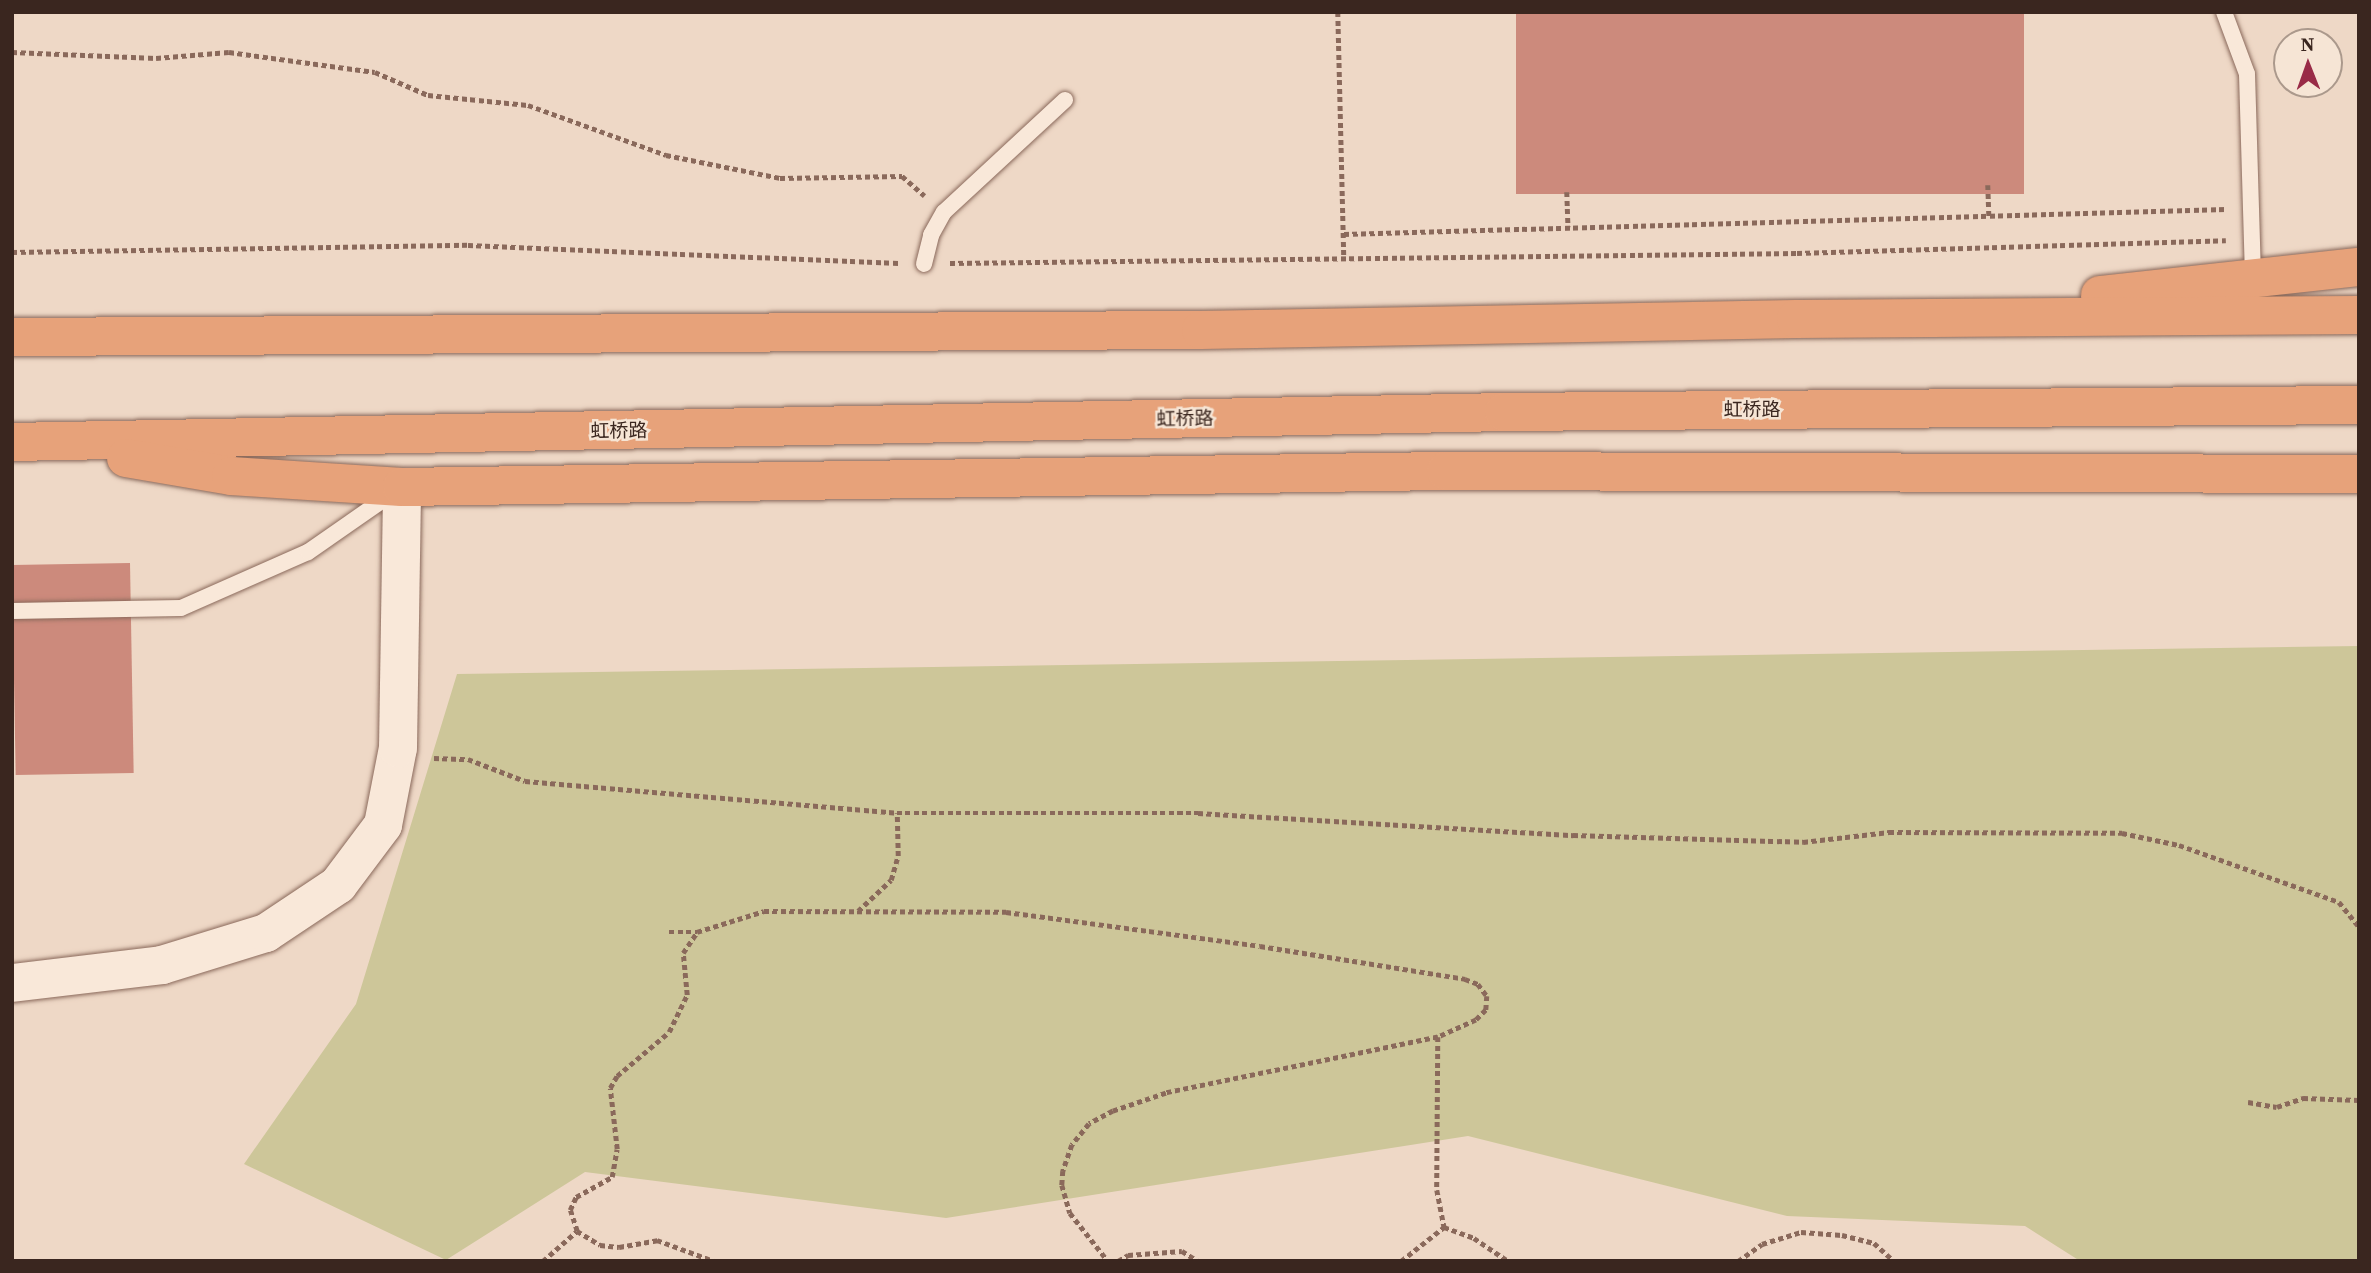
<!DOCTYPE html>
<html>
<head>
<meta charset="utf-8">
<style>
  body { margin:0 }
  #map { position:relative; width:2371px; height:1273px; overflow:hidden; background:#eed8c6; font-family:"Source Serif 4","Noto Sans SC",serif }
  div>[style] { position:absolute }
  .green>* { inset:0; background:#cdc699 }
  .building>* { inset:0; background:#cc8a7c; transform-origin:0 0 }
  .path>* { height:4.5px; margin-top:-2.25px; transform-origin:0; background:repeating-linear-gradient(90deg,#8a695b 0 5px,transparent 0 8.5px) }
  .roads { filter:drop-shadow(0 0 2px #8a695b) drop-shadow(0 0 2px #8a695b) }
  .service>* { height:16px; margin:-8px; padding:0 8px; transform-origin:8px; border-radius:8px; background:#f9e8d9 }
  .tertiary>* { height:38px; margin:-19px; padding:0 19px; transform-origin:19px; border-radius:19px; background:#f9e8d9 }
  .trunk>* { height:38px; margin:-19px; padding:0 19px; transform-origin:19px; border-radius:19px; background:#e7a27a }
  span { translate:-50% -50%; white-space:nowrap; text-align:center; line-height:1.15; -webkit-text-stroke:5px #f6e5d5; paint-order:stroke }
  .street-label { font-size:19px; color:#3a261f }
  .frame { position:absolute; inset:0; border:14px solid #3a261f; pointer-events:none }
  .north { position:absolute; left:2273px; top:28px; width:70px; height:70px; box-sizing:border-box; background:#f6e5d5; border:2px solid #ab998c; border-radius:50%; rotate:359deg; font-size:19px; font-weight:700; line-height:28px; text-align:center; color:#3a261f }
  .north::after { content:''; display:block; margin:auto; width:24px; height:32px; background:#992b47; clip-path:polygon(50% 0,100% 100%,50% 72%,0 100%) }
</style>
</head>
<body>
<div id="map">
  <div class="green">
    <i style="clip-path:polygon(2359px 646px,2359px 1261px,2080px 1261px,2025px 1226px,1787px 1216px,1468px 1136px,946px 1218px,585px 1172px,446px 1260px,244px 1164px,356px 1004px,457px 674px)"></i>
  </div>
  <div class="building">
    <i style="left:1516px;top:12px;width:508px;height:182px"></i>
    <i style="left:130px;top:563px;width:210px;height:118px;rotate:89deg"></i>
  </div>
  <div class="path">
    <i style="left:1338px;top:12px;width:245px;rotate:88.6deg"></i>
    <i style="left:12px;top:52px;width:144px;rotate:2.4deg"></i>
    <i style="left:156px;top:58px;width:73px;rotate:-4.7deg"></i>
    <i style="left:229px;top:52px;width:147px;rotate:7.8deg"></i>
    <i style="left:375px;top:72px;width:58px;rotate:23.5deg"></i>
    <i style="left:428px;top:95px;width:100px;rotate:5.7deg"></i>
    <i style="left:528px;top:105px;width:147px;rotate:19.9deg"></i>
    <i style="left:666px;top:155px;width:116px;rotate:11.4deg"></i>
    <i style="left:780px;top:178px;width:122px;rotate:-0.9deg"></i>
    <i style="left:902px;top:176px;width:30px;rotate:41deg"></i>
    <i style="left:1988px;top:185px;width:31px;rotate:88deg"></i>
    <i style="left:1567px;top:192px;width:35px;rotate:88deg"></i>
    <i style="left:1344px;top:234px;width:882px;rotate:-1.62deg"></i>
    <i style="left:12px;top:252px;width:456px;rotate:-0.9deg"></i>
    <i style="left:468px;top:245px;width:431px;rotate:2.4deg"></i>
    <i style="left:950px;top:263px;width:847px;rotate:-0.68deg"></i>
    <i style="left:1797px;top:253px;width:429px;rotate:-1.7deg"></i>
    <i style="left:434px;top:758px;width:34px;rotate:2deg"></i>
    <i style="left:468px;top:759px;width:61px;rotate:21.1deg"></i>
    <i style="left:525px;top:781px;width:373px;rotate:4.9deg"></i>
    <i style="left:897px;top:813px;width:301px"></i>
    <i style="left:1198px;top:813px;width:376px;rotate:3.4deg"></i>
    <i style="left:1573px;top:835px;width:230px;rotate:1.7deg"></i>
    <i style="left:1803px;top:842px;width:87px;rotate:-6.6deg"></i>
    <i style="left:1889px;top:832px;width:233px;rotate:0.2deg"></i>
    <i style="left:2122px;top:833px;width:58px;rotate:11.9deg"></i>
    <i style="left:2179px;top:845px;width:170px;rotate:19.6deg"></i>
    <i style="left:2339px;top:902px;width:32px;rotate:51deg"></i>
    <i style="left:858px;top:911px;width:45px;rotate:-43.2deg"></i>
    <i style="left:891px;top:880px;width:25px;rotate:-74deg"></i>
    <i style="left:898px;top:856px;width:43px;rotate:-91.3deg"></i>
    <i style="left:669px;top:932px;width:28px"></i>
    <i style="left:697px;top:932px;width:70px;rotate:-17.4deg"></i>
    <i style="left:764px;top:911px;width:242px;rotate:0.2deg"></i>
    <i style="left:1006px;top:912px;width:256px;rotate:7.6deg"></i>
    <i style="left:1260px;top:946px;width:208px;rotate:9.1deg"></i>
    <i style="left:1465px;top:979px;width:14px;rotate:21deg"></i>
    <i style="left:1478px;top:984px;width:15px;rotate:53deg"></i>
    <i style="left:1487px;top:996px;width:14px;rotate:94deg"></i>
    <i style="left:1486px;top:1010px;width:14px;rotate:135deg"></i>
    <i style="left:1476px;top:1020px;width:42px;rotate:155.9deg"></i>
    <i style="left:1438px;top:1037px;width:278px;rotate:168.4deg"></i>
    <i style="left:1166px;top:1093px;width:56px;rotate:161.2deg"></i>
    <i style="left:1113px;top:1111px;width:27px;rotate:152deg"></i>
    <i style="left:1089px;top:1124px;width:27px;rotate:129deg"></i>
    <i style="left:1072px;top:1145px;width:28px;rotate:109deg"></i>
    <i style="left:1063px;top:1171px;width:14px;rotate:94deg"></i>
    <i style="left:1062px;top:1185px;width:29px;rotate:74deg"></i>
    <i style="left:1070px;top:1213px;width:61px;rotate:51.6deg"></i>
    <i style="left:1438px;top:1037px;width:153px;rotate:90.4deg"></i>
    <i style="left:1437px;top:1190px;width:38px;rotate:79deg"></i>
    <i style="left:1444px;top:1227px;width:32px;rotate:20deg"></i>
    <i style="left:1474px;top:1238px;width:41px;rotate:34.1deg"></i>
    <i style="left:2248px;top:1102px;width:29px;rotate:10deg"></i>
    <i style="left:2277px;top:1107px;width:28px;rotate:-19deg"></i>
    <i style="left:2303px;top:1098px;width:56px;rotate:2deg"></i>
    <i style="left:577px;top:1231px;width:22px;rotate:-108deg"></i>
    <i style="left:570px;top:1210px;width:14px;rotate:-65deg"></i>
    <i style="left:576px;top:1197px;width:41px;rotate:-29.1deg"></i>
    <i style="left:612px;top:1177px;width:28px;rotate:-80deg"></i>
    <i style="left:617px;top:1149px;width:61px;rotate:-96.5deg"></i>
    <i style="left:610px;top:1088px;width:14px;rotate:-60deg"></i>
    <i style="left:617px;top:1076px;width:68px;rotate:-40.2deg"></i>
    <i style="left:669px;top:1032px;width:41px;rotate:-64.1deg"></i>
    <i style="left:687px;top:995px;width:42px;rotate:-95.4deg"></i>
    <i style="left:683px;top:953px;width:25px;rotate:-56deg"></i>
    <i style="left:543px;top:1261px;width:45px;rotate:-41.4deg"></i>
    <i style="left:577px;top:1231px;width:27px;rotate:31deg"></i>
    <i style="left:600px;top:1245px;width:19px;rotate:6deg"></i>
    <i style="left:619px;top:1247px;width:39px;rotate:-10deg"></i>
    <i style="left:657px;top:1240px;width:61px;rotate:20.2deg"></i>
    <i style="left:1118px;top:1261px;width:12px;rotate:-31deg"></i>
    <i style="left:1128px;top:1255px;width:54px;rotate:-4.2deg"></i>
    <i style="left:1182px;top:1251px;width:19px;rotate:32deg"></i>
    <i style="left:1401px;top:1261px;width:55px;rotate:-38.3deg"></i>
    <i style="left:1738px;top:1261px;width:29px;rotate:-35deg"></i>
    <i style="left:1762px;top:1244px;width:41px;rotate:-17.1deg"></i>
    <i style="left:1801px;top:1232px;width:41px;rotate:4.2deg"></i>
    <i style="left:1842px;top:1235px;width:33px;rotate:14deg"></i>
    <i style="left:1874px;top:1243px;width:27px;rotate:42deg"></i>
  </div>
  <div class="roads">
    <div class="service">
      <i style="left:2224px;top:12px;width:66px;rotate:69.6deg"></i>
      <i style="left:2247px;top:74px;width:204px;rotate:88.3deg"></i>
      <i style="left:924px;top:264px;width:30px;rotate:-76deg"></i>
      <i style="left:931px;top:235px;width:26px;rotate:-61deg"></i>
      <i style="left:944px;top:212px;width:165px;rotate:-42.8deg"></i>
      <i style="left:12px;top:611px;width:169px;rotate:-1deg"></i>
      <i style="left:181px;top:608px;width:139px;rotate:-23.8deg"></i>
      <i style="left:308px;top:552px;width:103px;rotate:-34.8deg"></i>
    </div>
    <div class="tertiary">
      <i style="left:12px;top:983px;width:151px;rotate:-6.8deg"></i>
      <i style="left:162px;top:965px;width:109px;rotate:-17.1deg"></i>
      <i style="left:266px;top:933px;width:87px;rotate:-33.7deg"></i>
      <i style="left:338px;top:885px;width:75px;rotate:-53.1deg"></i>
      <i style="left:383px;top:825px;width:78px;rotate:-79deg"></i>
      <i style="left:398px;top:748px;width:261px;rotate:-89.1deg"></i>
    </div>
    <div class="trunk">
      <i style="left:2100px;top:295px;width:261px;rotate:-6.2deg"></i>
      <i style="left:12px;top:337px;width:1189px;rotate:-0.34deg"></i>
      <i style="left:1201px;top:330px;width:595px;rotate:-1.06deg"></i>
      <i style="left:1796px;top:319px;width:563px;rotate:-0.41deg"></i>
      <i style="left:12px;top:442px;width:1492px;rotate:-1.15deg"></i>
      <i style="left:1504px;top:412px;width:855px;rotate:-0.47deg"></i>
      <i style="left:126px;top:458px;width:107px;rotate:9.7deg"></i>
      <i style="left:231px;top:476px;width:171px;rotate:3.7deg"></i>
      <i style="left:402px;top:487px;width:1044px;rotate:-0.88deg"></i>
      <i style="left:1446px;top:471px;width:913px;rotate:0.19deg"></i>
    </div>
  </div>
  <div class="street-label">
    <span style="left:1752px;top:410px">虹桥路</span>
    <span style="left:1185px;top:419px;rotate:-1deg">虹桥路</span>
    <span style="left:619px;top:431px;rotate:-1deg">虹桥路</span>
  </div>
  <div class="frame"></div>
  <div class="north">N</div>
</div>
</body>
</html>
